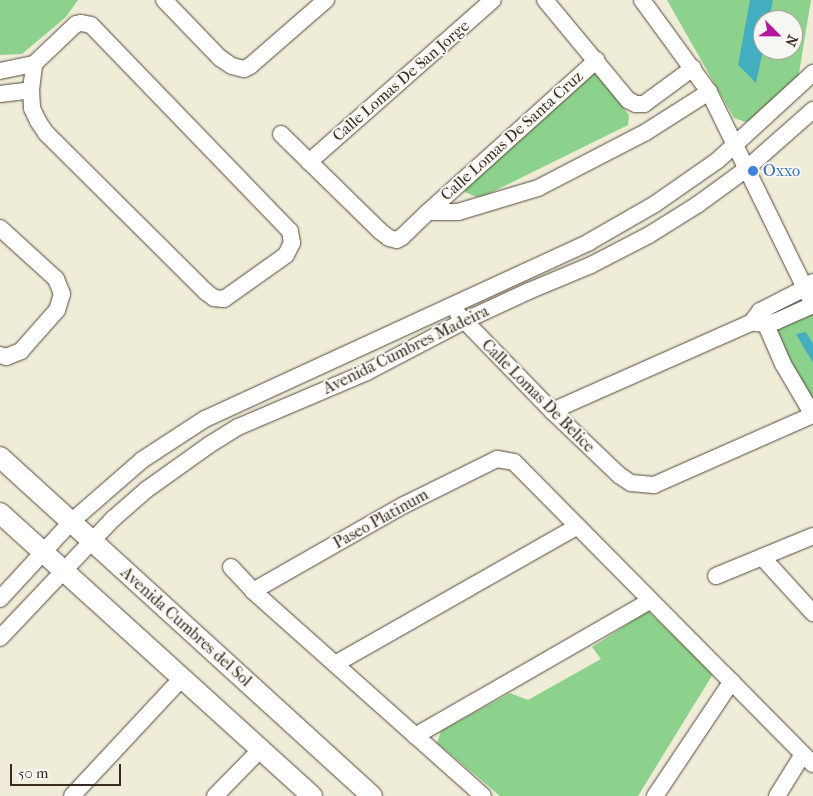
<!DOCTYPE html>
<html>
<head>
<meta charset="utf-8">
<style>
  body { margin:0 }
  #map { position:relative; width:813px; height:796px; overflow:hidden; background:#efecd8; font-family:"IM FELL French Canon",serif }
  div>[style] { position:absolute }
  .green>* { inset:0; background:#8dd28c }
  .water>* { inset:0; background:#42aec0 }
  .roads { filter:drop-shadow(0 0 1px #56473a) drop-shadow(0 0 1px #56473a) }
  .minor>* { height:16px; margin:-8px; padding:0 8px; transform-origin:8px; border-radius:8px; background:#fff }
  .major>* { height:20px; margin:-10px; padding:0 10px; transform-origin:10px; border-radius:10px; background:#fff }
  .dots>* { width:14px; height:14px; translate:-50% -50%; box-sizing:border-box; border:2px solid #f6f6f2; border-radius:50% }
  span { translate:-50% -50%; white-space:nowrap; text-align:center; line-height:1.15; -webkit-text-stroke:4px #f6f6f2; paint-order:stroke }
  .street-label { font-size:16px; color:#3b2a1e }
  .shop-label { font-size:16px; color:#366cbe }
  .left { translate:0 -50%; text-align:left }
  .north { position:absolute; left:753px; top:10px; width:50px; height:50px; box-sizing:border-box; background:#f6f6f2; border:1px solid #aba49d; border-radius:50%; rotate:113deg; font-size:14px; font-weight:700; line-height:20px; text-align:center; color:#3b2a1e }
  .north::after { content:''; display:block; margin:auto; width:18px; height:22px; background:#b5179e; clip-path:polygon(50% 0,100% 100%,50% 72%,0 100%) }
  .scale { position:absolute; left:10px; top:764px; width:111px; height:22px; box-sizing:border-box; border:2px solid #3b2a1e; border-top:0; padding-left:6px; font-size:15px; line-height:18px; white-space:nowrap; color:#3b2a1e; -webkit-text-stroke:4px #f6f6f2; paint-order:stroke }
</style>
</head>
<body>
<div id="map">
  <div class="green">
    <i style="clip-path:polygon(0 0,78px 0,66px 17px,22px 54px,0 55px)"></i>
    <i style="clip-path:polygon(evenodd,667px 0,811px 0,798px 79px,751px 124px,734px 118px,667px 0,763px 20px,793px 20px,793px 50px,763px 50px,763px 20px)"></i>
    <i style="clip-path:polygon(595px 69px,629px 115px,628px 125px,484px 196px,476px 197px,465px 192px,461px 182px)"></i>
    <i style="clip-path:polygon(813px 305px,813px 415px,766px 324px)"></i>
    <i style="clip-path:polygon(648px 611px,713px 674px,638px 796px,500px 796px,437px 743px,441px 731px,510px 693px,528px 700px,601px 659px,592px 647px)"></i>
  </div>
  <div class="water">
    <i style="clip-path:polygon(750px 0,773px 0,769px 20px,763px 20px,763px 50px,756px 83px,738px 65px)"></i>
    <i style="clip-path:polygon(806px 332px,813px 344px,813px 363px,796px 334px)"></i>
  </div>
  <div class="roads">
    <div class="minor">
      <i style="left:164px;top:0;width:81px;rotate:46deg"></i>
      <i style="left:220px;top:58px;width:14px;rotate:34deg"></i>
      <i style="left:232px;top:66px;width:12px;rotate:14deg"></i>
      <i style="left:244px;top:69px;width:7px;rotate:-27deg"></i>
      <i style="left:250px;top:66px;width:101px;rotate:-41deg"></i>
      <i style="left:545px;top:0;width:130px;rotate:50.3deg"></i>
      <i style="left:628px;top:100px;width:9px;rotate:27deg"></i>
      <i style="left:636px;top:104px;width:8px"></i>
      <i style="left:644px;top:104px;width:61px;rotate:-36.3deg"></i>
      <i style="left:642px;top:0;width:114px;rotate:53.9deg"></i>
      <i style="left:709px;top:92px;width:236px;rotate:63.9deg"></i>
      <i style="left:81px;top:23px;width:10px;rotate:11deg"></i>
      <i style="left:91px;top:25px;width:286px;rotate:46deg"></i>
      <i style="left:290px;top:231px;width:12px;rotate:81deg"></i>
      <i style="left:292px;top:243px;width:13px;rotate:117deg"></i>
      <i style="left:286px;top:255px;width:76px;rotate:144.6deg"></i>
      <i style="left:224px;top:299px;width:10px;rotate:-174deg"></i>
      <i style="left:214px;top:298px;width:10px;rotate:-143deg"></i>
      <i style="left:206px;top:292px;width:226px;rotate:-135.2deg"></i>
      <i style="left:46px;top:133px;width:14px;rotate:-124deg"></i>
      <i style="left:38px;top:121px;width:14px;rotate:-115deg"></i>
      <i style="left:32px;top:108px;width:18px;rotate:-93deg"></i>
      <i style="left:31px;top:90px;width:26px;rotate:-83deg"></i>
      <i style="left:34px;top:64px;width:58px;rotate:-43.6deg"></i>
      <i style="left:76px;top:24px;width:5px;rotate:-11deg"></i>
      <i style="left:0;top:71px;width:35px;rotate:-12deg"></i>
      <i style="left:0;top:94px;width:31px;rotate:-7deg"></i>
      <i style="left:281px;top:134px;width:139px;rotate:44.4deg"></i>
      <i style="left:380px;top:231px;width:11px;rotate:38deg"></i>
      <i style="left:389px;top:238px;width:8px;rotate:14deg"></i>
      <i style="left:397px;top:240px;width:6px;rotate:-31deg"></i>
      <i style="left:402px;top:237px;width:36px;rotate:-44deg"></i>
      <i style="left:428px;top:212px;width:227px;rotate:-42deg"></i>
      <i style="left:309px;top:162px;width:245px;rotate:-41.4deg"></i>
      <i style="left:428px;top:212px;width:30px"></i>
      <i style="left:458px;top:212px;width:84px;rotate:-16.7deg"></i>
      <i style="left:538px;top:188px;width:122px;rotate:-27.4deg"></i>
      <i style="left:646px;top:132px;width:75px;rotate:-32.4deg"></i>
      <i style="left:0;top:228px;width:76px;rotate:42.3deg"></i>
      <i style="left:56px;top:279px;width:16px;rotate:68deg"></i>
      <i style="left:62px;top:294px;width:17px;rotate:107deg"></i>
      <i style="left:57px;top:310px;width:55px;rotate:131.3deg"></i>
      <i style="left:21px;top:351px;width:16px;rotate:158deg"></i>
      <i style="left:6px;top:357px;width:6px;rotate:-162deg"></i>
      <i style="left:760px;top:311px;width:58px;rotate:66.5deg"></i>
      <i style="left:783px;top:364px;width:59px;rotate:59.5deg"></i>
      <i style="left:458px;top:314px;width:135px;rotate:45.9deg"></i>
      <i style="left:552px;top:411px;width:93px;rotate:43.7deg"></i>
      <i style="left:619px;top:475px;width:14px;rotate:34deg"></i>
      <i style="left:631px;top:483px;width:23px;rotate:5deg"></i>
      <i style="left:654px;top:485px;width:174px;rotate:-23.8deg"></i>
      <i style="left:756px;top:323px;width:10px;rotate:6deg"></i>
      <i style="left:766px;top:324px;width:11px;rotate:-15deg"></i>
      <i style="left:777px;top:321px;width:39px;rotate:-24deg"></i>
      <i style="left:552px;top:411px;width:218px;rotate:-23.9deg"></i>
      <i style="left:751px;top:323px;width:15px;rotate:-53deg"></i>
      <i style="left:760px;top:311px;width:51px;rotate:-27.1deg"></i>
      <i style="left:805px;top:288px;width:10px;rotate:-37deg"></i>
      <i style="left:762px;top:557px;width:76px;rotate:47.7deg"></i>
      <i style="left:231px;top:567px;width:33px;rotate:47deg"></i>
      <i style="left:253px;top:591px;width:308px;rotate:41.7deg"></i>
      <i style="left:716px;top:576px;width:105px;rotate:-22.4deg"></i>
      <i style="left:253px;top:591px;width:174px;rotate:-29.7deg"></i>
      <i style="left:404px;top:505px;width:104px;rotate:-26.3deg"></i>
      <i style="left:497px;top:459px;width:17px;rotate:10deg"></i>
      <i style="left:514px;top:462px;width:425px;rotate:45.3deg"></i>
      <i style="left:0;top:599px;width:105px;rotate:-47.3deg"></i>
      <i style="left:71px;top:522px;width:94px;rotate:-41.1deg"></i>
      <i style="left:142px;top:460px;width:75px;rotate:-33.1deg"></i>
      <i style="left:205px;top:419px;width:423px;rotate:-24.7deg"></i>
      <i style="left:589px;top:242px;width:76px;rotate:-29.9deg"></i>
      <i style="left:655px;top:204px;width:77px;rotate:-34.9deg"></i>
      <i style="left:718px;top:160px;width:129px;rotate:-42.5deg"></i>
      <i style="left:0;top:638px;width:166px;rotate:-46.5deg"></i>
      <i style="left:114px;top:518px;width:43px;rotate:-41.2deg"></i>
      <i style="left:146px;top:490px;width:77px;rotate:-35.5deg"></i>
      <i style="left:209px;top:445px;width:34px;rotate:-32deg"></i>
      <i style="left:238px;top:427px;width:140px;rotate:-23.1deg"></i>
      <i style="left:367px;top:372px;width:110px;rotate:-27.7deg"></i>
      <i style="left:464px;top:321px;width:72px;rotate:-24.8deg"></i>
      <i style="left:529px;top:291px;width:67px;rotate:-22.8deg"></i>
      <i style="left:591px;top:265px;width:65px;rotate:-27.3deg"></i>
      <i style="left:649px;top:235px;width:57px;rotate:-32deg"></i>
      <i style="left:697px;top:205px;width:59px;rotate:-36.1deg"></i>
      <i style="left:745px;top:170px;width:91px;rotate:-41.4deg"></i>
      <i style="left:335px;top:664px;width:279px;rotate:-29.6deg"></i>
      <i style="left:415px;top:736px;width:271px;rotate:-29.9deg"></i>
      <i style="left:72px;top:796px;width:160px;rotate:-47deg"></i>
      <i style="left:215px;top:796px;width:64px;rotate:-45.6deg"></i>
      <i style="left:655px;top:796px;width:138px;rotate:-56.2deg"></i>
      <i style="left:777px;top:796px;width:49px;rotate:-58.2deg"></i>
    </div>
    <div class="major">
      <i style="left:0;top:457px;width:503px;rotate:42.34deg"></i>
      <i style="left:0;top:513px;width:421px;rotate:42.2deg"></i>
    </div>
  </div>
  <div class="dots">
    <i style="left:753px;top:171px;background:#3f7fe0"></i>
  </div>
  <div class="street-label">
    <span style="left:401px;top:81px;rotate:-41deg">Calle Lomas De San Jorge</span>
    <span style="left:512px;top:136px;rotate:-42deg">Calle Lomas De Santa Cruz</span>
    <span style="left:406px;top:350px;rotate:-26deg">Avenida Cumbres Madeira</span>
    <span style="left:538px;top:396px;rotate:45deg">Calle Lomas De Belice</span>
    <span style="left:381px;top:519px;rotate:-29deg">Paseo Platinum</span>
    <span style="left:186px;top:627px;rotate:42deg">Avenida Cumbres del Sol</span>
  </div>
  <div class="shop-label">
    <span class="left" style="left:763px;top:171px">Oxxo</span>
  </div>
  <div class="north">N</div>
  <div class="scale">50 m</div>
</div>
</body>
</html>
